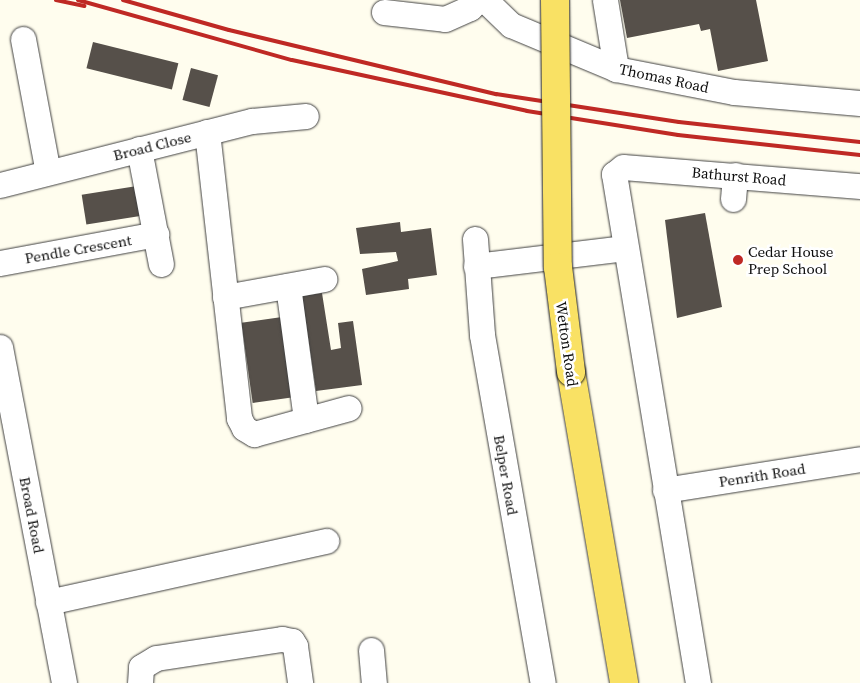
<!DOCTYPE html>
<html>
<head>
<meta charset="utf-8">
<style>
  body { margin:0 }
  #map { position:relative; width:860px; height:683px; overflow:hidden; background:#fffdee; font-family:"Source Serif 4",serif }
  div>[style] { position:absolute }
  .building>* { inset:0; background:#56504a; transform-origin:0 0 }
  .roads { filter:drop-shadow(0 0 1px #414141) drop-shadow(0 0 1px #414141) }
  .minor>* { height:25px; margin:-12.5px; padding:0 12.5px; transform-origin:12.5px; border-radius:12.5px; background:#fff }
  .major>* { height:28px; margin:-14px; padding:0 14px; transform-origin:14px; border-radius:14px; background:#f9e164 }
  .rail>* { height:4px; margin:-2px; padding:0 2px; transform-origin:2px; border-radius:2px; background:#bf2924 }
  .bridges { filter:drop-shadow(0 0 1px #1f1f1f) drop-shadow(0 0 1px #1f1f1f) }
  .major-bridge>* { height:28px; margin:-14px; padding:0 14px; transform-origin:14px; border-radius:14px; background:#f9e164 }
  .dots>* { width:14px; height:14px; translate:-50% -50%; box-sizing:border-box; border:2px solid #fff; border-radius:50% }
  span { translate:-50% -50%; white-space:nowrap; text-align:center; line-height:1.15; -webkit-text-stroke:5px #fff; paint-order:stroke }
  .street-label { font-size:15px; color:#0e0e0e }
  .poi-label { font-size:15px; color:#0e0e0e }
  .left { translate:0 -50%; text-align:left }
</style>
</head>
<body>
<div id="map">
  <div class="building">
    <i style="clip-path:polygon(620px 0,756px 0,768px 61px,718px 71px,710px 29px,701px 31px,699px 24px,627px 38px)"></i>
    <i style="left:93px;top:42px;width:88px;height:27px;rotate:14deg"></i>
    <i style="left:191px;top:68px;width:28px;height:33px;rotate:15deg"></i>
    <i style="left:137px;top:186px;width:30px;height:56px;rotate:81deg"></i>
    <i style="clip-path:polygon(705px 213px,722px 307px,677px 318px,665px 220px)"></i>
    <i style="clip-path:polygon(400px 222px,401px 232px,431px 228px,437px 275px,408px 279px,409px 289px,366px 295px,362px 269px,398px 261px,396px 252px,360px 254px,356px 228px)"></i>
    <i style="clip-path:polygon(322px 293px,331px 350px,341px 348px,338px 323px,353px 321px,362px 385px,316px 391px,302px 296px)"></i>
    <i style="left:282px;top:317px;width:81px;height:41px;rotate:82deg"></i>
  </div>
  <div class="roads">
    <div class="minor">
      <i style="left:485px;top:0;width:36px;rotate:44deg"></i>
      <i style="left:511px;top:25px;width:114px;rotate:22.7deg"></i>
      <i style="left:616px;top:69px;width:120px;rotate:11deg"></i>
      <i style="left:734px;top:92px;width:126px;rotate:5deg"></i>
      <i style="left:605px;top:0;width:70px;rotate:80.9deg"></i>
      <i style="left:384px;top:12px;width:61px;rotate:6.5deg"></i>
      <i style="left:445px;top:19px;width:27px;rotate:-24deg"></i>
      <i style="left:470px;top:8px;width:11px;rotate:-45deg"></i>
      <i style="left:23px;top:39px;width:135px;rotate:79.4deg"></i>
      <i style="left:207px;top:132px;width:288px;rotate:83.6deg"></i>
      <i style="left:239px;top:418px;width:11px;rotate:63deg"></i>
      <i style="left:244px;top:428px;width:12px;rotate:31deg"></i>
      <i style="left:254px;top:434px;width:98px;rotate:-15.3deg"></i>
      <i style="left:139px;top:149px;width:117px;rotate:79.2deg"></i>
      <i style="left:0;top:185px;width:260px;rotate:-14.3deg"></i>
      <i style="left:252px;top:121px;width:54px;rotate:-5.3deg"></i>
      <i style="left:733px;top:199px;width:24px;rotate:-85deg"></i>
      <i style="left:475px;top:239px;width:96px;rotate:85.8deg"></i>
      <i style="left:482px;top:335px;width:353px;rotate:80.1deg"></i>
      <i style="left:0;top:263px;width:159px;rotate:-10.5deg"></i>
      <i style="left:476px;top:266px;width:150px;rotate:-6.9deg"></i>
      <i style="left:288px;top:286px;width:135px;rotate:82.3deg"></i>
      <i style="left:225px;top:297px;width:101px;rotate:-10.3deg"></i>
      <i style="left:0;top:347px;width:342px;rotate:79.2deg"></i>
      <i style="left:665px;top:490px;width:197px;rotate:-9deg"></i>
      <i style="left:48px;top:602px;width:285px;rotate:-12.4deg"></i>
      <i style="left:371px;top:650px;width:33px;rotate:85deg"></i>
      <i style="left:140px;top:683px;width:16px;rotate:-86deg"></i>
      <i style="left:141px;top:667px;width:17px;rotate:-31deg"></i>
      <i style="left:156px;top:658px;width:127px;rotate:-8.6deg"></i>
      <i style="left:282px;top:639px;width:10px;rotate:11deg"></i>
      <i style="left:292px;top:641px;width:6px;rotate:59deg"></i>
      <i style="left:295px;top:646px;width:37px;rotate:82deg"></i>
      <i style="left:698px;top:683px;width:516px;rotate:-99.37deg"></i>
      <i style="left:614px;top:174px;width:11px;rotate:-38deg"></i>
      <i style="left:623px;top:167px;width:238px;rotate:4.6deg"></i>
    </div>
    <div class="major">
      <i style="left:571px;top:372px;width:315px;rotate:80.3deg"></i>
    </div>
  </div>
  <div class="rail">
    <i style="left:56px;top:0;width:29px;rotate:12deg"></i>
    <i style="left:78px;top:0;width:222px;rotate:15.7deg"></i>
    <i style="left:292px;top:60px;width:240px;rotate:12.2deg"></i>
    <i style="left:527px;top:111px;width:153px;rotate:9deg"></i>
    <i style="left:678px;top:135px;width:183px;rotate:6.3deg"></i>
    <i style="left:123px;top:0;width:110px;rotate:15.8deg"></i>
    <i style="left:229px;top:30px;width:275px;rotate:13.5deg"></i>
    <i style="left:496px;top:94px;width:185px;rotate:8.7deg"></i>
    <i style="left:679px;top:122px;width:182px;rotate:6.3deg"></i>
  </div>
  <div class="bridges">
    <div class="major-bridge">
      <i style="left:555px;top:0;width:267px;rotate:89.4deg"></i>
      <i style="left:558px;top:267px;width:106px;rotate:82.9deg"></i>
    </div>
  </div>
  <div class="dots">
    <i style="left:738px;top:260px;background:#bf2924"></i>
  </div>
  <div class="street-label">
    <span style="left:664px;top:78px;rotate:12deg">Thomas Road</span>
    <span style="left:152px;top:146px;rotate:-14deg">Broad Close</span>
    <span style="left:739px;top:176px;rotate:5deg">Bathurst Road</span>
    <span style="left:78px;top:249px;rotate:-10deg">Pendle Crescent</span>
    <span style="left:567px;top:344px;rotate:82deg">Wetton Road</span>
    <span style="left:506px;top:475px;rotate:80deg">Belper Road</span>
    <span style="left:762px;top:475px;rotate:-9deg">Penrith Road</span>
    <span style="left:32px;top:515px;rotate:79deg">Broad Road</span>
  </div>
  <div class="poi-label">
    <span class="left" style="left:748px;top:260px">Cedar House<br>Prep School</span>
  </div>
</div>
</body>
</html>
